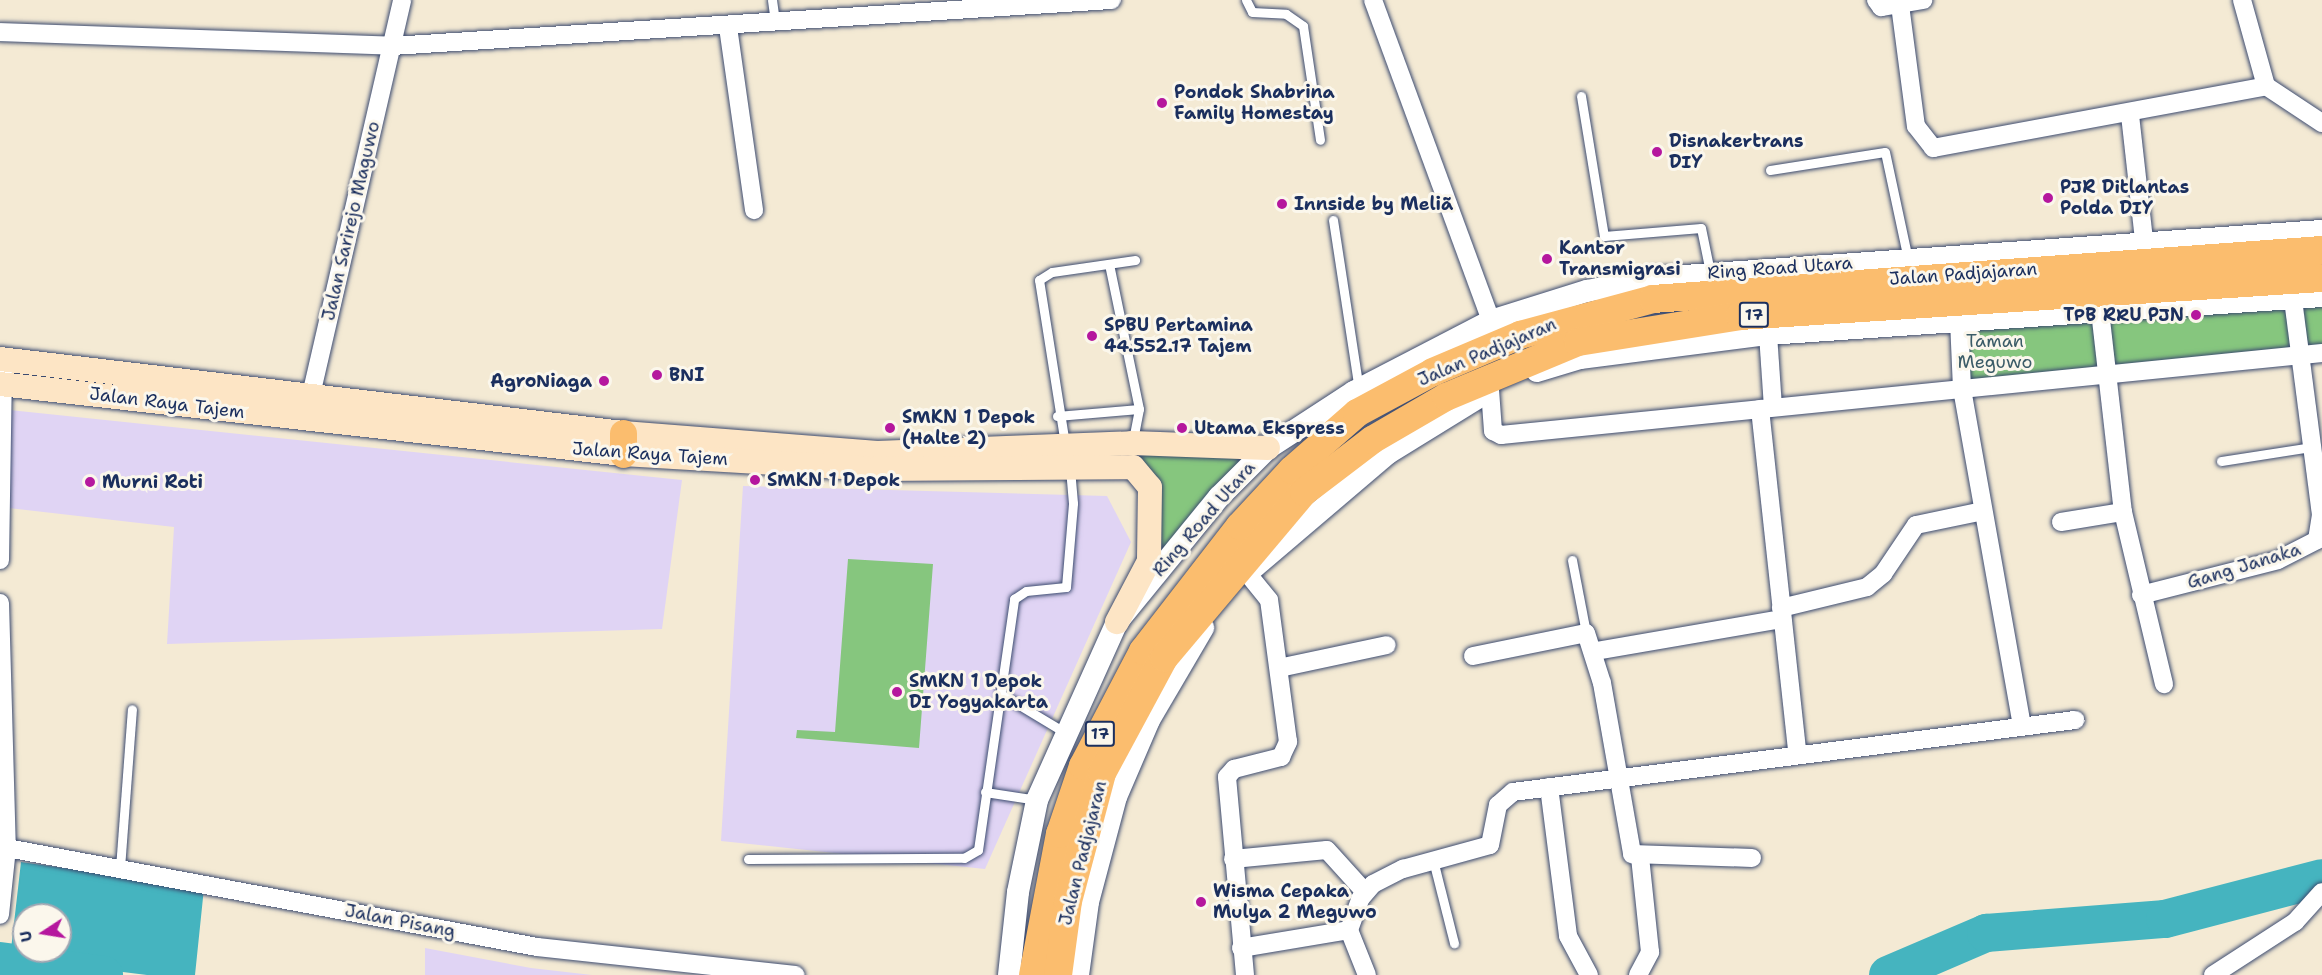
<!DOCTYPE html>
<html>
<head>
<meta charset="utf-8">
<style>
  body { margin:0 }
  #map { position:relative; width:2322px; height:975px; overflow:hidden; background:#f4ead4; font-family:"Shantell Sans",sans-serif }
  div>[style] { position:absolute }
  .built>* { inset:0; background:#e0d4f4 }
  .green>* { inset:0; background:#86c67e }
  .water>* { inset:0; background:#45b4bf }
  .river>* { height:38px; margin:-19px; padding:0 19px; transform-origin:19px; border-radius:19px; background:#45b4bf }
  .roads { filter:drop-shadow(0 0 2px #3c4b70) drop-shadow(0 0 2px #3c4b70) }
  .service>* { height:9px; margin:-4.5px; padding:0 4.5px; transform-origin:4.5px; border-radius:4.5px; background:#fff }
  .minor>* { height:18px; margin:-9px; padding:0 9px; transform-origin:9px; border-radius:9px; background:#fff }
  .tertiary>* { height:22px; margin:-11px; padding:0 11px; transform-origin:11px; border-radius:11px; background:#fff }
  .secondary>* { height:24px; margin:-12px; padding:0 12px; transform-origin:12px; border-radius:12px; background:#fde5c5 }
  .primary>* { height:27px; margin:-13.5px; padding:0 13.5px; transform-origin:13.5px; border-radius:13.5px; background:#fbbd6e }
  .trunk>* { height:28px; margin:-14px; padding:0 14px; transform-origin:14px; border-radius:14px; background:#fbbd6e }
  .dots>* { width:16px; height:16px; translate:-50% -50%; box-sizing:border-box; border:3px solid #fbf7ec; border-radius:50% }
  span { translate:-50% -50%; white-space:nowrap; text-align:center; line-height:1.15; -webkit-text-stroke:6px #fbf7ec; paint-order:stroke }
  .shield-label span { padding:2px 4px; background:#fbf7ec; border:2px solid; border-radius:4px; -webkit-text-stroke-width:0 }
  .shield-label { font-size:16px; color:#1b2f5e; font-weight:700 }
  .poi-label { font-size:18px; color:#1b2f5e; font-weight:700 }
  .left { translate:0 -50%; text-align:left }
  .right { translate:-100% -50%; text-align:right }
  .street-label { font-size:18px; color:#1b2f5e }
  .park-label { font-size:18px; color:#3b5c68 }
  .north { position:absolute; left:12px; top:903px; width:60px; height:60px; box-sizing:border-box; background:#fbf7ec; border:2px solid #a1a7b3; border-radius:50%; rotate:258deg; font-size:16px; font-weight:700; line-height:24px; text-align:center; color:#1b2f5e }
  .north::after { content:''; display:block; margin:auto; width:21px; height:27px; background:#b5179e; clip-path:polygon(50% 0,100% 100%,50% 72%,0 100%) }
</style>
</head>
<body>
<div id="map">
  <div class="built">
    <i style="clip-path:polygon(0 409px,682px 480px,662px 629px,167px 644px,174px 527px,0 507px)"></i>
    <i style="clip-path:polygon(743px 486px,1107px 496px,1131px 542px,985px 869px,721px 841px)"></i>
    <i style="clip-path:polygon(425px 948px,531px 968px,592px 975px,425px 975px)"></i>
  </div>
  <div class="green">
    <i style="clip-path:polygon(2322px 296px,2322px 353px,1962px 389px,1959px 320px)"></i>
    <i style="clip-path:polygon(1135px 447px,1254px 453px,1130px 603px,1158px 526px,1129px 462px)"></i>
    <i style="clip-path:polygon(848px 559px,933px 564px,919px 748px,796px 738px,797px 730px,835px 732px)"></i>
  </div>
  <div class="water">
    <i style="clip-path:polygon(evenodd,21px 862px,204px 888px,195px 975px,147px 975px,10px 958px,21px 862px,24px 915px,60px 915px,60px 951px,24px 951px,24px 915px)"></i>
  </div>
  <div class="river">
    <i style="left:0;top:961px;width:105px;rotate:7.7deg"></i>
    <i style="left:1888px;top:975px;width:107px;rotate:-23.2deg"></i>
    <i style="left:1986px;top:933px;width:180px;rotate:-4.5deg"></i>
    <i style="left:2165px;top:919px;width:162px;rotate:-14.6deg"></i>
  </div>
  <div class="roads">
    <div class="service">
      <i style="left:772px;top:0;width:22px;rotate:82deg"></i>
      <i style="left:1246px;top:0;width:13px;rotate:63deg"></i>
      <i style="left:1252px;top:12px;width:34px;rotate:3deg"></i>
      <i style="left:1286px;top:14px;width:21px;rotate:35deg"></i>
      <i style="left:1303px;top:26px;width:115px;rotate:81.5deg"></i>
      <i style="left:1581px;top:96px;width:142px;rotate:80.7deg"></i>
      <i style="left:1604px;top:236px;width:97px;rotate:-4.7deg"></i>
      <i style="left:1701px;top:228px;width:45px;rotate:78.4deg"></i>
      <i style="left:1770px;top:170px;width:116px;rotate:-8.9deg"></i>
      <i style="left:1885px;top:152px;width:109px;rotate:77.9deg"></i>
      <i style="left:1333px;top:220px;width:171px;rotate:81.3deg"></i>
      <i style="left:1109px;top:264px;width:148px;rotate:78.3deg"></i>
      <i style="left:1139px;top:409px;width:33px;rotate:101deg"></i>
      <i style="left:1057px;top:416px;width:82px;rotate:-4.9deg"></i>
      <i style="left:1065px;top:444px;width:166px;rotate:-99deg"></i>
      <i style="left:1039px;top:280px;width:15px;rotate:-32deg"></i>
      <i style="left:1052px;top:272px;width:84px;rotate:-8.2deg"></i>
      <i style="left:2221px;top:461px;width:91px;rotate:-8.8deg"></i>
      <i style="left:1572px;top:560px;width:74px;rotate:79.1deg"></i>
      <i style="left:1001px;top:694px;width:74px;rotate:31.1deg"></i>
      <i style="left:985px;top:792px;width:53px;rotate:8.7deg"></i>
      <i style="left:748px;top:859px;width:216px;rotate:-0.3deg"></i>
      <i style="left:964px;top:858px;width:16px;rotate:-30deg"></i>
      <i style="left:978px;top:850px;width:254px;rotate:-81.8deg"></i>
      <i style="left:1014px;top:599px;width:14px;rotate:-34deg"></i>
      <i style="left:1026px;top:591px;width:40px;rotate:-5.7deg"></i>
      <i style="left:1066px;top:587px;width:84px;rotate:-85.2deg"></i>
      <i style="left:1073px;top:503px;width:34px;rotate:-95deg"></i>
      <i style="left:1433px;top:860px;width:86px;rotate:75.8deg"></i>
      <i style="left:120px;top:868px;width:159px;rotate:-85.7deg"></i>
    </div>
    <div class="minor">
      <i style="left:1373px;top:0;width:342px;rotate:69.8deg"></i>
      <i style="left:1876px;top:0;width:9px;rotate:54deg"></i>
      <i style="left:1881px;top:7px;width:43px;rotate:-9.5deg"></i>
      <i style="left:2242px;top:0;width:89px;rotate:74.4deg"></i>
      <i style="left:2266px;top:86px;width:67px;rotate:33.5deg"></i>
      <i style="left:1900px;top:5px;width:122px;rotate:82.5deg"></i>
      <i style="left:1916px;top:126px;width:28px;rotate:52deg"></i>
      <i style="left:1933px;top:148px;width:339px;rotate:-10.5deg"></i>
      <i style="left:728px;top:27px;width:185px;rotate:81.9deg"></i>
      <i style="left:0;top:32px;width:392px;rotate:2deg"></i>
      <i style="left:392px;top:46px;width:721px;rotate:-3.66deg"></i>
      <i style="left:2130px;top:115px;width:125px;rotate:83.6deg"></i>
      <i style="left:2100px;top:311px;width:202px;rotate:83.5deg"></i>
      <i style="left:2123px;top:512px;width:177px;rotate:76.6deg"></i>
      <i style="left:1959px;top:320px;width:69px;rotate:87.5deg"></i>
      <i style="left:1962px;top:389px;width:341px;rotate:79.9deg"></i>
      <i style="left:1768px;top:334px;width:73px;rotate:86.1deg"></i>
      <i style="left:1490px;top:390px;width:41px;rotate:85.8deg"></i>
      <i style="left:1493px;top:431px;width:9px;rotate:27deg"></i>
      <i style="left:1501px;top:435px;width:825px;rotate:-5.7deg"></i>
      <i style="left:311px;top:395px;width:405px;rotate:-77deg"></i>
      <i style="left:1760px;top:409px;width:345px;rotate:83.8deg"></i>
      <i style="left:2061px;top:522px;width:63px;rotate:-9.2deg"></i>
      <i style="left:0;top:560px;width:201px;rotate:-89.1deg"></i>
      <i style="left:2141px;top:595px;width:141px;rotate:-14.3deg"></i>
      <i style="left:2278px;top:560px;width:44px;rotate:-27.1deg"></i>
      <i style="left:2317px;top:540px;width:25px;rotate:-81deg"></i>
      <i style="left:2321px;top:515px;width:219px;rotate:-97.4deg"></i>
      <i style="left:0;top:603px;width:245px;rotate:88.4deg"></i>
      <i style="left:7px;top:848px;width:67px;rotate:96deg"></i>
      <i style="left:1781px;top:608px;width:89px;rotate:-13.7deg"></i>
      <i style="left:1867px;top:587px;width:21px;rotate:-39deg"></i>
      <i style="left:1883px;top:574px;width:59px;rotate:-56deg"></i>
      <i style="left:1916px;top:525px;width:68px;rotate:-11.8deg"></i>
      <i style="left:1596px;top:651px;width:189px;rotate:-9.8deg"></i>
      <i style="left:1473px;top:656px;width:115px;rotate:-11.5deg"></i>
      <i style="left:1586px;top:633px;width:52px;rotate:72.3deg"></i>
      <i style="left:1602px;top:683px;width:174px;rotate:80deg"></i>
      <i style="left:1632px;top:854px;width:120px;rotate:1.9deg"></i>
      <i style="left:1279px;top:668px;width:110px;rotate:-12deg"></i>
      <i style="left:1549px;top:787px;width:150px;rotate:82.7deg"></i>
      <i style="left:1568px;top:936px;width:44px;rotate:61.7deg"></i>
      <i style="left:7px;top:848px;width:539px;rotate:10.58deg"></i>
      <i style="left:537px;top:947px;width:260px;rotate:6.2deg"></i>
      <i style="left:1233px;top:859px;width:94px;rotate:-5.5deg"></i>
      <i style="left:1327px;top:850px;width:55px;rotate:47.9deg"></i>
      <i style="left:1349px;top:930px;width:48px;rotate:68.2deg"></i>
      <i style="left:1241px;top:948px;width:109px;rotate:-9.5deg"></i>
      <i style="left:1349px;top:930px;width:33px;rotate:-70deg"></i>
      <i style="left:1360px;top:899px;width:20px;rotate:-49deg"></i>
      <i style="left:1373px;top:884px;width:34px;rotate:-27deg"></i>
      <i style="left:1403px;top:869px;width:90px;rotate:-15.4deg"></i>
      <i style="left:1490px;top:845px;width:41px;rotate:-78.7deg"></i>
      <i style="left:1498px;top:805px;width:20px;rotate:-41deg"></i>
      <i style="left:1513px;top:792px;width:567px;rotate:-7.3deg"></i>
      <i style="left:1245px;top:975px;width:199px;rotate:-95.2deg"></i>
      <i style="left:1227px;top:777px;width:11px;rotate:-49deg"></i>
      <i style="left:1234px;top:769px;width:49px;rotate:-14.3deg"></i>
      <i style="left:1281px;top:757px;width:17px;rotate:-65deg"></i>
      <i style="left:1288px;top:742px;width:143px;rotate:-97.6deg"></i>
      <i style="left:1269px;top:600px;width:35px;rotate:-129deg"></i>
      <i style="left:1638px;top:975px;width:26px;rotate:-62deg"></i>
      <i style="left:1650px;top:952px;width:96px;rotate:-96deg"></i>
      <i style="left:2213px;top:975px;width:98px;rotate:-32.9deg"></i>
      <i style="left:2295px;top:922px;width:40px;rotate:-48deg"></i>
    </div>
    <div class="tertiary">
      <i style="left:1537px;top:371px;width:45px;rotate:-16.8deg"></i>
      <i style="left:1580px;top:358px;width:190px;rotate:-7.3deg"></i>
      <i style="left:1768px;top:334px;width:555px;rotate:-3.92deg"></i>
      <i style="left:1253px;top:568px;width:177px;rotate:-40.4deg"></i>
      <i style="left:1388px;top:453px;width:116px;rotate:-31.6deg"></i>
      <i style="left:1009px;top:975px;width:83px;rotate:-83.8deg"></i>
      <i style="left:1018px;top:892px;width:94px;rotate:-78.3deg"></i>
      <i style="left:1037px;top:800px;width:195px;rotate:-65.8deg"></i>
      <i style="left:1117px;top:622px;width:161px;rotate:-50.8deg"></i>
      <i style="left:1219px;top:497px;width:69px;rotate:-45deg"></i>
      <i style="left:1268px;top:448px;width:103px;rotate:-33.1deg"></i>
      <i style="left:1354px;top:392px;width:154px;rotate:-27.4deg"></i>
      <i style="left:1491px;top:321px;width:101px;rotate:-17.4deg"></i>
      <i style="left:1587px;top:291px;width:70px;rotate:-10.7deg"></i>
      <i style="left:1656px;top:278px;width:668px;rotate:-4.04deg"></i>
      <i style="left:1078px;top:975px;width:74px;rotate:-82.2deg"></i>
      <i style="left:1088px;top:902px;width:109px;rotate:-75.1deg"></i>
      <i style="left:1116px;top:797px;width:84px;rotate:-66.8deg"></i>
      <i style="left:1149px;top:720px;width:107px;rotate:-59.6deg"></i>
    </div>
    <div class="secondary">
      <i style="left:0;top:359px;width:627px;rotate:6.77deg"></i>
      <i style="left:623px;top:433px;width:255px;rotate:4.5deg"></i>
      <i style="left:877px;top:453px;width:255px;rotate:-2.2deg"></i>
      <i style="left:1132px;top:443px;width:136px;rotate:2.1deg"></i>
      <i style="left:0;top:384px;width:627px;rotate:6.41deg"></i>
      <i style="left:623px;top:454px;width:254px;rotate:3.4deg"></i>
      <i style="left:877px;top:469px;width:256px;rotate:-0.4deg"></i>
      <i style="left:1133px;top:467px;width:26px;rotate:50deg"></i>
      <i style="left:1150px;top:487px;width:74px;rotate:90.8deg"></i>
      <i style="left:1149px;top:561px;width:69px;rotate:117.7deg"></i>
    </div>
    <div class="primary">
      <i style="left:623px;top:454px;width:21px;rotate:-90deg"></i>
    </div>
    <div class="trunk">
      <i style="left:1033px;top:975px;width:144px;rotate:-79.2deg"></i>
      <i style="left:1060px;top:834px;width:72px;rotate:-71.3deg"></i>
      <i style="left:1083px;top:766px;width:130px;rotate:-62.4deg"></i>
      <i style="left:1143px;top:651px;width:158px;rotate:-52.2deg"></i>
      <i style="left:1240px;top:526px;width:76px;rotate:-47.1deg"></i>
      <i style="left:1292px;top:470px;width:86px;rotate:-41.2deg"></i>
      <i style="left:1357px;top:413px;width:86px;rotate:-28.3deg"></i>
      <i style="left:1433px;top:372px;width:95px;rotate:-23deg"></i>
      <i style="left:1520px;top:335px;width:138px;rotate:-15.1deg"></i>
      <i style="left:1653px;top:299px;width:671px;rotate:-4.19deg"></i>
      <i style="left:1058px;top:975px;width:75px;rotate:-82.3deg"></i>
      <i style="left:1068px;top:901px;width:132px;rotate:-75.1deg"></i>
      <i style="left:1102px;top:773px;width:131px;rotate:-61.7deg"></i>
      <i style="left:1164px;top:658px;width:217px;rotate:-49.9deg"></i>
      <i style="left:1304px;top:492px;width:86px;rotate:-37.4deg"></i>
      <i style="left:1372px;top:440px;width:86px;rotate:-30.2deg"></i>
      <i style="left:1446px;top:397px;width:143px;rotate:-22.6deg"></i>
      <i style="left:1578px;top:342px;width:164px;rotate:-9.1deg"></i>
      <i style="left:1740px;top:316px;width:583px;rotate:-3.74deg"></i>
    </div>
  </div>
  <div class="dots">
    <i style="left:1162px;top:103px;background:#b5179e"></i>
    <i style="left:1657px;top:152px;background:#b5179e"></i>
    <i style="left:2048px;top:198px;background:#b5179e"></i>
    <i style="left:1282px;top:204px;background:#b5179e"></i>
    <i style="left:1547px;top:259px;background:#b5179e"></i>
    <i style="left:2196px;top:315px;background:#b5179e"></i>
    <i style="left:1092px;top:336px;background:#b5179e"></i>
    <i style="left:657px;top:375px;background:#b5179e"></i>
    <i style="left:604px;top:381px;background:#b5179e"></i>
    <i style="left:890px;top:428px;background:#b5179e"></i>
    <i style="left:1182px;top:428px;background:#b5179e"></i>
    <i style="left:755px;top:480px;background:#b5179e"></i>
    <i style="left:90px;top:482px;background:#b5179e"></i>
    <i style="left:897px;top:692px;background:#b5179e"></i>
    <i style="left:1201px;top:902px;background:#b5179e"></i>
  </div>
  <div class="shield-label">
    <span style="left:1754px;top:315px">17</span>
    <span style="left:1100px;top:734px">17</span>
  </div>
  <div class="poi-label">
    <span class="left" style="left:1174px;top:103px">Pondok Shabrina<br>Family Homestay</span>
    <span class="left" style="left:1669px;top:152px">Disnakertrans<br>DIY</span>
    <span class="left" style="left:2060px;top:198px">PJR Ditlantas<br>Polda DIY</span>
    <span class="left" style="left:1294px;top:204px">Innside by Meliã</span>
    <span class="left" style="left:1559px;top:259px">Kantor<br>Transmigrasi</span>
    <span class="right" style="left:2184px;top:315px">TPB RRU PJN</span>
    <span class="left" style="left:1104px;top:336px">SPBU Pertamina<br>44.552.17 Tajem</span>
    <span class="left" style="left:669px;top:375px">BNI</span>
    <span class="right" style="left:592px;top:381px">AgroNiaga</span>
    <span class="left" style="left:902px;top:428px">SMKN 1 Depok<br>(Halte 2)</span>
    <span class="left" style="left:1194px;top:428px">Utama Ekspress</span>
    <span class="left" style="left:767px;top:480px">SMKN 1 Depok</span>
    <span class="left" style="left:102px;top:482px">Murni Roti</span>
    <span class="left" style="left:909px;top:692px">SMKN 1 Depok<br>DI Yogyakarta</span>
    <span class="left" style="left:1213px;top:902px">Wisma Cepaka<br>Mulya 2 Meguwo</span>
  </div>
  <div class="street-label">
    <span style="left:351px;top:221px;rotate:-77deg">Jalan Sarirejo Maguwo</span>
    <span style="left:1780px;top:268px;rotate:-4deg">Ring Road Utara</span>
    <span style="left:1963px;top:274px;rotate:-4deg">Jalan Padjajaran</span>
    <span style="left:1487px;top:352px;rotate:-23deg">Jalan Padjajaran</span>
    <span style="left:167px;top:403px;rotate:7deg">Jalan Raya Tajem</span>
    <span style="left:650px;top:454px;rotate:4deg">Jalan Raya Tajem</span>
    <span style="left:1204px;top:519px;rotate:-49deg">Ring Road Utara</span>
    <span style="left:2244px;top:566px;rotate:-17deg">Gang Janaka</span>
    <span style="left:1083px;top:853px;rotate:-76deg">Jalan Padjajaran</span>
    <span style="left:400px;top:921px;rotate:11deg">Jalan Pisang</span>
  </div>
  <div class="park-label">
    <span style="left:1995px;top:352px">Taman<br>Meguwo</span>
  </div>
  <div class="north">U</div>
</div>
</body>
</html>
